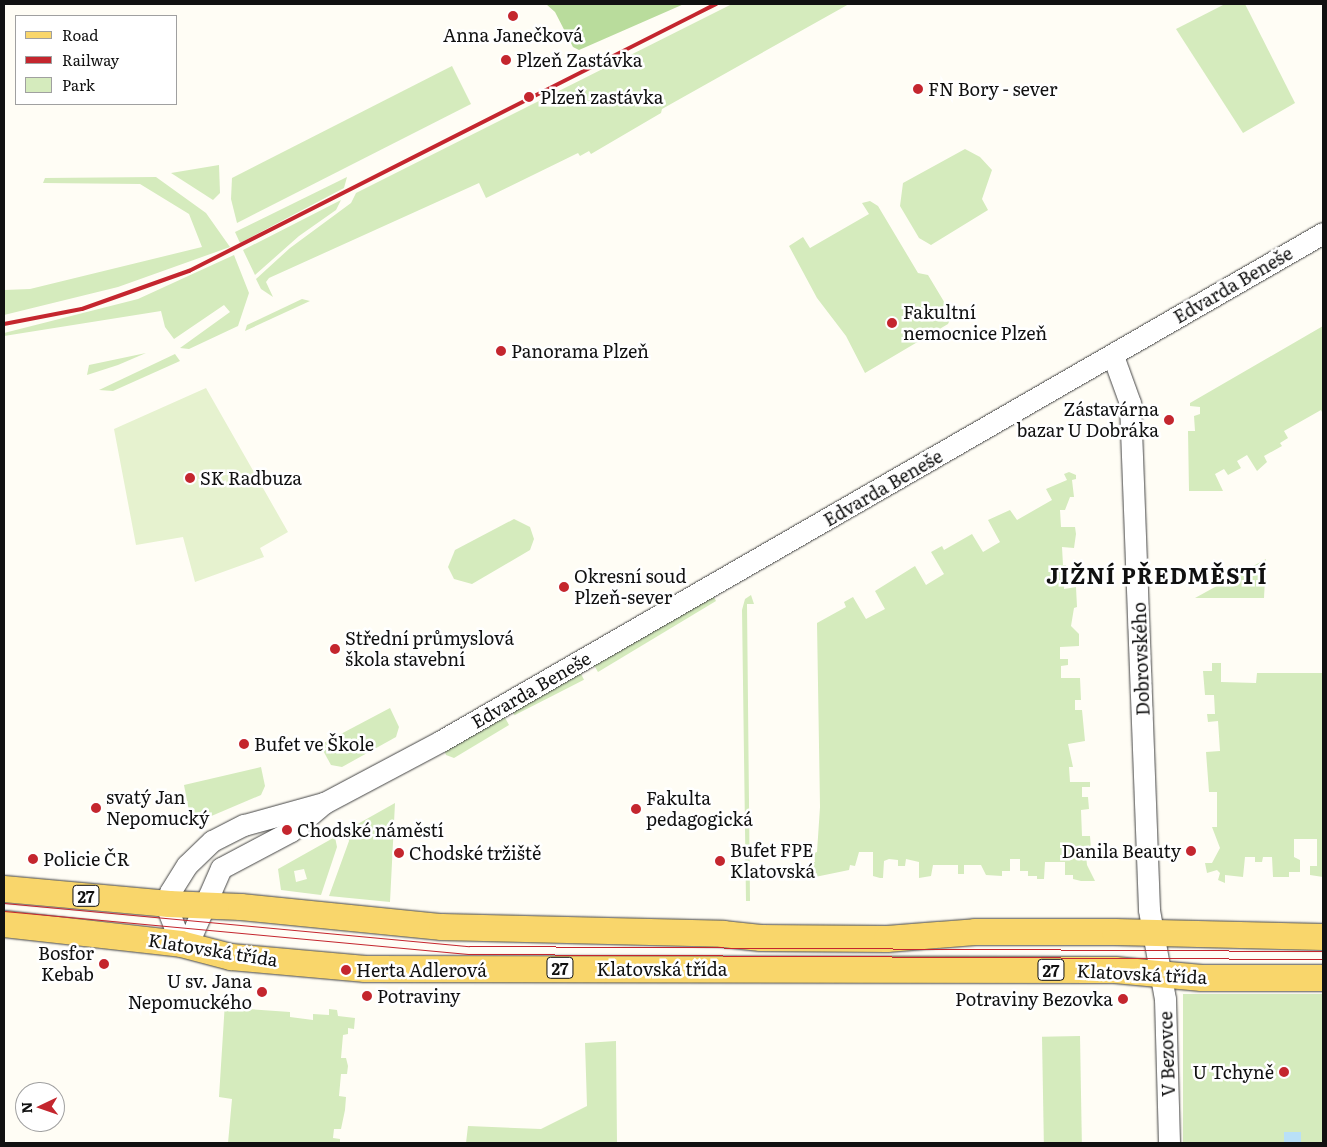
<!DOCTYPE html>
<html>
<head>
<meta charset="utf-8">
<style>
  body { margin:0 }
  #map { position:relative; width:1327px; height:1147px; overflow:hidden; background:#fffdf5; font-family:Literata,serif }
  div>[style] { position:absolute }
  .green>* { inset:0; background:#d5ebbd; transform-origin:0 0 }
  .forest>* { inset:0; background:#b9dc9c }
  .pitch>* { inset:0; background:#e6f2cf }
  .water>* { inset:0; background:#b9e0f7; transform-origin:0 0 }
  .roads { filter:drop-shadow(0 0 1px #444) drop-shadow(0 0 1px #444) }
  .minor>* { height:21px; margin:-10.5px; padding:0 10.5px; transform-origin:10.5px; border-radius:10.5px; background:#fff }
  .major>* { height:26px; margin:-13px; padding:0 13px; transform-origin:13px; border-radius:13px; background:#f9d66b }
  .tram>* { height:1px; margin:-0.5px; padding:0 0.5px; transform-origin:0.5px; border-radius:0.5px; background:#c4262e }
  .rail>* { height:4px; margin:-2px; padding:0 2px; transform-origin:2px; border-radius:2px; background:#c4262e }
  .dots>* { width:14px; height:14px; translate:-50% -50%; box-sizing:border-box; border:2px solid #fff; border-radius:50% }
  span { translate:-50% -50%; white-space:nowrap; text-align:center; line-height:1.15; -webkit-text-stroke:5px #fff; paint-order:stroke }
  .shield-label span { padding:1px 4px; background:#fff; border:1px solid; border-radius:4px; -webkit-text-stroke-width:0 }
  .shield-label { font-size:16px; color:#111; font-weight:700 }
  .poi-label { font-size:18px; color:#111 }
  .left { translate:0 -50%; text-align:left }
  .right { translate:-100% -50%; text-align:right }
  .street-label { font-size:18px; color:#111 }
  .district-label { font-size:22px; color:#111; font-weight:700; letter-spacing:1px }
  .frame { position:absolute; inset:0; border:5px solid #111; pointer-events:none }
  .legend { position:absolute; left:15px; top:15px; width:162px; height:90px; box-sizing:border-box; background:#fff; border:1px solid #a0a0a0; margin:0; padding:6px 9px; list-style:none; font-size:15px; color:#111 }
  .legend li { display:flex; align-items:center; gap:10px; height:25px }
  .legend b { width:25px; border:1px solid #a0a0a0 }
  .north { position:absolute; left:15px; top:1082px; width:50px; height:50px; box-sizing:border-box; background:#fff; border:1px solid #a0a0a0; border-radius:50%; rotate:267deg; font-size:14px; font-weight:700; line-height:20px; text-align:center; color:#111 }
  .north::after { content:''; display:block; margin:auto; width:18px; height:22px; background:#c4262e; clip-path:polygon(50% 0,100% 100%,50% 72%,0 100%) }
</style>
</head>
<body>
<div id="map">
  <div class="green">
    <i style="clip-path:polygon(732px 4px,849px 4px,662px 109px,661px 113px,591px 154px,589px 151px,580px 156px,578px 153px,486px 198px,479px 183px,269px 278px,266px 282px,273px 297px,261px 289px,256px 279px,290px 248px,351px 203px,356px 193px)"></i>
    <i style="clip-path:polygon(1225px 4px,1245px 4px,1295px 103px,1243px 133px,1176px 29px)"></i>
    <i style="clip-path:polygon(452px 66px,471px 104px,237px 223px,231px 199px,232px 178px)"></i>
    <i style="clip-path:polygon(965px 149px,980px 157px,992px 170px,982px 199px,988px 210px,931px 245px,919px 238px,900px 206px,903px 183px)"></i>
    <i style="clip-path:polygon(219px 165px,220px 193px,213px 200px,171px 173px)"></i>
    <i style="clip-path:polygon(156px 177px,206px 213px,230px 247px,118px 287px,4px 315px,4px 290px,30px 289px,202px 247px,189px 214px,140px 184px,43px 183px,45px 178px)"></i>
    <i style="clip-path:polygon(347px 177px,344px 188px,240px 243px,235px 232px)"></i>
    <i style="clip-path:polygon(341px 200px,336px 210px,299px 236px,255px 275px,243px 250px)"></i>
    <i style="clip-path:polygon(870px 201px,878px 206px,918px 273px,928px 275px,952px 315px,948px 324px,865px 373px,846px 336px,817px 298px,789px 246px,803px 237px,810px 248px,869px 214px,862px 203px)"></i>
    <i style="clip-path:polygon(234px 255px,249px 293px,238px 326px,189px 349px,180px 348px,230px 312px,224px 305px,174px 339px,165px 327px,161px 311px,4px 336px,4px 333px,138px 299px)"></i>
    <i style="clip-path:polygon(302px 299px,310px 301px,245px 331px,247px 325px)"></i>
    <i style="clip-path:polygon(1323px 326px,1323px 414px,1321px 410px,1284px 431px,1288px 438px,1280px 443px,1282px 446px,1264px 456px,1267px 462px,1257px 471px,1247px 455px,1237px 461px,1241px 468px,1228px 475px,1224px 469px,1215px 474px,1223px 491px,1189px 491px,1188px 431px,1195px 431px,1194px 416px,1200px 414px,1200px 407px,1190px 406px,1190px 403px)"></i>
    <i style="clip-path:polygon(146px 353px,118px 365px,87px 375px,89px 365px)"></i>
    <i style="clip-path:polygon(175px 354px,180px 361px,113px 391px,99px 390px)"></i>
    <i style="clip-path:polygon(1069px 472px,1076px 475px,1076px 479px,1072px 480px,1074px 497px,1070px 497px,1065px 510px,1060px 510px,1061px 527px,1075px 527px,1076px 534px,1074px 548px,1062px 547px,1063px 565px,1066px 565px,1064px 589px,1076px 587px,1077px 607px,1074px 608px,1071px 626px,1079px 634px,1079px 646px,1060px 647px,1060px 659px,1068px 659px,1068px 665px,1061px 666px,1061px 678px,1080px 678px,1081px 700px,1075px 700px,1075px 710px,1082px 710px,1085px 741px,1068px 744px,1073px 767px,1069px 767px,1070px 782px,1090px 782px,1090px 787px,1082px 787px,1082px 797px,1088px 797px,1089px 809px,1081px 810px,1082px 836px,1090px 836px,1091px 849px,1086px 855px,1087px 865px,1095px 881px,1081px 881px,1073px 879px,1073px 875px,1065px 875px,1065px 862px,1045px 862px,1044px 879px,1037px 879px,1037px 876px,1028px 876px,1028px 871px,1020px 871px,1020px 859px,1010px 859px,1010px 871px,1002px 871px,1002px 876px,986px 875px,981px 865px,964px 865px,964px 874px,958px 874px,958px 865px,933px 865px,931px 876px,919px 878px,919px 862px,906px 859px,905px 866px,898px 866px,898px 860px,889px 859px,884px 861px,883px 878px,880px 878px,873px 876px,873px 852px,859px 852px,855px 866px,850px 865px,849px 870px,815px 877px,809px 862px,815px 862px,814px 853px,817px 852px,820px 807px,817px 623px,846px 607px,844px 602px,853px 597px,866px 619px,885px 609px,875px 591px,915px 566px,926px 585px,944px 574px,931px 552px,942px 546px,944px 550px,972px 534px,983px 552px,1000px 542px,988px 520px,1010px 510px,1017px 520px,1052px 500px,1046px 489px,1067px 480px,1064px 474px)"></i>
    <i style="clip-path:polygon(514px 519px,530px 527px,534px 539px,530px 550px,472px 584px,454px 579px,448px 567px,455px 550px)"></i>
    <i style="clip-path:polygon(1266px 559px,1264px 598px,1195px 598px)"></i>
    <i style="clip-path:polygon(712px 593px,716px 601px,598px 672px,592px 662px)"></i>
    <i style="clip-path:polygon(751px 595px,754px 604px,747px 604px,750px 901px,746px 901px,742px 610px,745px 599px)"></i>
    <i style="clip-path:polygon(1212px 663px,1221px 663px,1221px 682px,1256px 683px,1257px 673px,1323px 673px,1323px 877px,1310px 875px,1310px 866px,1317px 866px,1317px 839px,1294px 839px,1294px 857px,1300px 860px,1300px 872px,1289px 872px,1289px 877px,1273px 877px,1272px 857px,1263px 857px,1262px 862px,1255px 862px,1255px 857px,1245px 857px,1243px 877px,1225px 875px,1225px 883px,1218px 880px,1220px 873px,1217px 870px,1207px 873px,1205px 863px,1212px 863px,1220px 848px,1212px 827px,1217px 827px,1217px 792px,1209px 792px,1206px 752px,1220px 751px,1218px 721px,1208px 722px,1207px 714px,1215px 714px,1214px 695px,1205px 695px,1203px 671px,1212px 671px)"></i>
    <i style="left:579px;top:670px;width:11px;height:78px;rotate:63deg"></i>
    <i style="clip-path:polygon(390px 708px,399px 727px,396px 737px,342px 767px,331px 765px,320px 745px)"></i>
    <i style="clip-path:polygon(503px 714px,509px 725px,454px 758px,446px 755px,444px 749px)"></i>
    <i style="clip-path:polygon(261px 767px,265px 786px,261px 795px,202px 820px,190px 816px,184px 785px)"></i>
    <i style="clip-path:polygon(395px 803px,390px 902px,329px 896px,349px 841px,347px 830px)"></i>
    <i style="clip-path:polygon(evenodd,335px 837px,337px 847px,321px 895px,281px 890px,278px 869px,335px 837px,304px 869px,307px 879px,296px 882px,294px 871px,304px 869px)"></i>
    <i style="left:1183px;top:994px;width:140px;height:149px"></i>
    <i style="clip-path:polygon(233px 1001px,248px 1003px,248px 1009px,290px 1012px,290px 1017px,313px 1020px,313px 1014px,329px 1015px,329px 1009px,337px 1010px,338px 1016px,355px 1018px,354px 1029px,348px 1028px,348px 1034px,343px 1035px,341px 1058px,346px 1058px,348px 1066px,347px 1074px,341px 1074px,339px 1096px,346px 1097px,345px 1110px,341px 1129px,334px 1129px,333px 1138px,340px 1139px,340px 1143px,228px 1143px,232px 1099px,219px 1097px,225px 1002px)"></i>
    <i style="left:1080px;top:1036px;width:107px;height:38px;rotate:89deg"></i>
    <i style="clip-path:polygon(616px 1041px,617px 1143px,466px 1143px,468px 1126px,541px 1129px,587px 1106px,585px 1043px)"></i>
  </div>
  <div class="forest">
    <i style="clip-path:polygon(546px 4px,684px 4px,579px 50px,573px 47px,555px 12px)"></i>
  </div>
  <div class="pitch">
    <i style="clip-path:polygon(206px 388px,288px 532px,260px 548px,264px 557px,195px 582px,183px 537px,136px 545px,114px 429px)"></i>
  </div>
  <div class="water">
    <i style="left:1284px;top:1132px;width:17px;height:11px"></i>
  </div>
  <div class="roads">
    <div class="minor">
      <i style="left:1113px;top:356px;width:50px;rotate:70.1deg"></i>
      <i style="left:1130px;top:403px;width:507px;rotate:87.85deg"></i>
      <i style="left:1149px;top:910px;width:90px;rotate:79.8deg"></i>
      <i style="left:1165px;top:999px;width:144px;rotate:88.4deg"></i>
      <i style="left:324px;top:803px;width:43px;rotate:139.7deg"></i>
      <i style="left:291px;top:831px;width:79px;rotate:152.1deg"></i>
      <i style="left:221px;top:868px;width:72px;rotate:113.7deg"></i>
      <i style="left:192px;top:934px;width:15px;rotate:138deg"></i>
      <i style="left:181px;top:944px;width:34px;rotate:-111deg"></i>
      <i style="left:169px;top:912px;width:20px;rotate:-87deg"></i>
      <i style="left:170px;top:892px;width:32px;rotate:-58deg"></i>
      <i style="left:187px;top:865px;width:35px;rotate:-44deg"></i>
      <i style="left:212px;top:841px;width:36px;rotate:-27deg"></i>
      <i style="left:244px;top:825px;width:83px;rotate:-15.4deg"></i>
      <i style="left:324px;top:803px;width:132px;rotate:-27.9deg"></i>
      <i style="left:441px;top:741px;width:1018px;rotate:-29.94deg"></i>
    </div>
    <div class="major">
      <i style="left:4px;top:889px;width:166px;rotate:5.2deg"></i>
      <i style="left:169px;top:904px;width:72px;rotate:2.4deg"></i>
      <i style="left:241px;top:907px;width:202px;rotate:5.7deg"></i>
      <i style="left:442px;top:927px;width:281px;rotate:1.4deg"></i>
      <i style="left:723px;top:934px;width:38px;rotate:6deg"></i>
      <i style="left:761px;top:938px;width:126px;rotate:0.5deg"></i>
      <i style="left:887px;top:939px;width:88px;rotate:-4.5deg"></i>
      <i style="left:975px;top:932px;width:140px"></i>
      <i style="left:1115px;top:932px;width:208px;rotate:1.4deg"></i>
      <i style="left:4px;top:924px;width:178px;rotate:6.4deg"></i>
      <i style="left:181px;top:944px;width:52px;rotate:14.6deg"></i>
      <i style="left:231px;top:957px;width:135px;rotate:5.1deg"></i>
      <i style="left:365px;top:969px;width:750px;rotate:0.08deg"></i>
      <i style="left:1115px;top:970px;width:87px;rotate:5.3deg"></i>
      <i style="left:1202px;top:978px;width:121px"></i>
    </div>
  </div>
  <div class="tram">
    <i style="left:4px;top:903px;width:467px;rotate:5.3deg"></i>
    <i style="left:469px;top:946px;width:854px;rotate:0.34deg"></i>
    <i style="left:4px;top:911px;width:466px;rotate:5.3deg"></i>
    <i style="left:468px;top:954px;width:855px;rotate:0.34deg"></i>
  </div>
  <div class="rail">
    <i style="left:4px;top:324px;width:79px;rotate:-10.9deg"></i>
    <i style="left:82px;top:309px;width:114px;rotate:-19.6deg"></i>
    <i style="left:189px;top:271px;width:591px;rotate:-26.87deg"></i>
  </div>
  <div class="dots">
    <i style="left:513px;top:16px;background:#c4262e"></i>
    <i style="left:506px;top:60px;background:#c4262e"></i>
    <i style="left:918px;top:89px;background:#c4262e"></i>
    <i style="left:529px;top:97px;background:#c4262e"></i>
    <i style="left:892px;top:323px;background:#c4262e"></i>
    <i style="left:501px;top:351px;background:#c4262e"></i>
    <i style="left:1169px;top:420px;background:#c4262e"></i>
    <i style="left:190px;top:478px;background:#c4262e"></i>
    <i style="left:564px;top:587px;background:#c4262e"></i>
    <i style="left:335px;top:649px;background:#c4262e"></i>
    <i style="left:244px;top:744px;background:#c4262e"></i>
    <i style="left:96px;top:808px;background:#c4262e"></i>
    <i style="left:636px;top:809px;background:#c4262e"></i>
    <i style="left:287px;top:830px;background:#c4262e"></i>
    <i style="left:1191px;top:851px;background:#c4262e"></i>
    <i style="left:399px;top:853px;background:#c4262e"></i>
    <i style="left:33px;top:859px;background:#c4262e"></i>
    <i style="left:720px;top:861px;background:#c4262e"></i>
    <i style="left:104px;top:964px;background:#c4262e"></i>
    <i style="left:346px;top:970px;background:#c4262e"></i>
    <i style="left:262px;top:992px;background:#c4262e"></i>
    <i style="left:367px;top:996px;background:#c4262e"></i>
    <i style="left:1123px;top:999px;background:#c4262e"></i>
    <i style="left:1284px;top:1072px;background:#c4262e"></i>
  </div>
  <div class="shield-label">
    <span style="left:86px;top:896px">27</span>
    <span style="left:560px;top:968px">27</span>
    <span style="left:1051px;top:970px">27</span>
  </div>
  <div class="poi-label">
    <span style="left:513px;top:35px">Anna Janečková</span>
    <span class="left" style="left:516px;top:60px">Plzeň Zastávka</span>
    <span class="left" style="left:928px;top:89px">FN Bory - sever</span>
    <span class="left" style="left:540px;top:97px">Plzeň zastávka</span>
    <span class="left" style="left:903px;top:323px">Fakultní<br>nemocnice Plzeň</span>
    <span class="left" style="left:511px;top:351px">Panorama Plzeň</span>
    <span class="right" style="left:1159px;top:420px">Zástavárna<br>bazar U Dobráka</span>
    <span class="left" style="left:200px;top:478px">SK Radbuza</span>
    <span class="left" style="left:574px;top:587px">Okresní soud<br>Plzeň-sever</span>
    <span class="left" style="left:345px;top:649px">Střední průmyslová<br>škola stavební</span>
    <span class="left" style="left:254px;top:744px">Bufet ve Škole</span>
    <span class="left" style="left:106px;top:808px">svatý Jan<br>Nepomucký</span>
    <span class="left" style="left:646px;top:809px">Fakulta<br>pedagogická</span>
    <span class="left" style="left:297px;top:830px">Chodské náměstí</span>
    <span class="left" style="left:730px;top:861px">Bufet FPE<br>Klatovská</span>
    <span class="right" style="left:1181px;top:851px">Danila Beauty</span>
    <span class="left" style="left:409px;top:853px">Chodské tržiště</span>
    <span class="left" style="left:43px;top:859px">Policie ČR</span>
    <span class="right" style="left:94px;top:964px">Bosfor<br>Kebab</span>
    <span class="left" style="left:356px;top:970px">Herta Adlerová</span>
    <span class="right" style="left:252px;top:992px">U sv. Jana<br>Nepomuckého</span>
    <span class="left" style="left:377px;top:996px">Potraviny</span>
    <span class="right" style="left:1113px;top:999px">Potraviny Bezovka</span>
    <span class="right" style="left:1274px;top:1072px">U Tchyně</span>
  </div>
  <div class="street-label">
    <span style="left:1233px;top:285px;rotate:-30deg">Edvarda Beneše</span>
    <span style="left:883px;top:488px;rotate:-30deg">Edvarda Beneše</span>
    <span style="left:1141px;top:659px;rotate:-92deg">Dobrovského</span>
    <span style="left:531px;top:690px;rotate:-30deg">Edvarda Beneše</span>
    <span style="left:213px;top:950px;rotate:9deg">Klatovská třída</span>
    <span style="left:662px;top:969px">Klatovská třída</span>
    <span style="left:1142px;top:974px;rotate:3deg">Klatovská třída</span>
    <span style="left:1167px;top:1054px;rotate:-92deg">V Bezovce</span>
  </div>
  <div class="district-label">
    <span style="left:1157px;top:575px">JIŽNÍ PŘEDMĚSTÍ</span>
  </div>
  <div class="frame"></div>
  <ul class="legend">
  <li><b style="height:6px;background:#f9d66b"></b>Road</li>
  <li><b style="height:6px;background:#c4262e"></b>Railway</li>
  <li><b style="height:14px;background:#d5ebbd"></b>Park</li>
  </ul>
  <div class="north">N</div>
</div>
</body>
</html>
